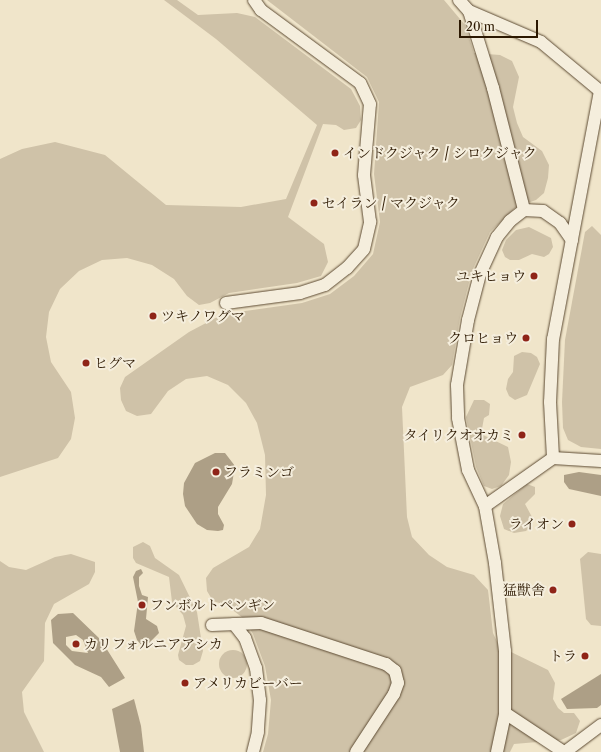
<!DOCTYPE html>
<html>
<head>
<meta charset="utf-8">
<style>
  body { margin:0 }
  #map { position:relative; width:601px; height:752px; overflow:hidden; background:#f0e5ca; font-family:"Libre Caslon Text","Noto Serif JP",serif }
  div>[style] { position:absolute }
  .green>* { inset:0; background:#cfc2a8 }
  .round { border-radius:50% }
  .water>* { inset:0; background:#ad9f86 }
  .roads { filter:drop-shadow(0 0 1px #5d4b33) drop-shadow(0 0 1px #5d4b33) }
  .service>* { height:12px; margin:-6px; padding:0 6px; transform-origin:6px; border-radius:6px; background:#f5eedd }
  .dots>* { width:11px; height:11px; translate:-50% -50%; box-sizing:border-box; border:2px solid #f5eedd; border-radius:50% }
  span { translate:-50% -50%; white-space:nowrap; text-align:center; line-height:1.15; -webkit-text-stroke:4px #f5eedd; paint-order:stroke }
  .poi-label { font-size:14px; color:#2c1801 }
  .left { translate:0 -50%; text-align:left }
  .right { translate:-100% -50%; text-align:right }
  .scale { position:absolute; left:459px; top:20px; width:79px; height:18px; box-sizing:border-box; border:2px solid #2c1801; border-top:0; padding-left:5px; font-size:12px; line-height:14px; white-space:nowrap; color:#2c1801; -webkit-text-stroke:3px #f5eedd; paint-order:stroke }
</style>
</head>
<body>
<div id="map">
  <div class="green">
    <i style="clip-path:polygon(164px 0,177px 0,198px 15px,237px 13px,255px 17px,351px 89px,360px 106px,361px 120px,356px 128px,344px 130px,336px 125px,323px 124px,288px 217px,324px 244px,328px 262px,321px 276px,297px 283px,229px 293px,210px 303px,199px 305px,187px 296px,174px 279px,152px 265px,127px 258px,102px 260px,79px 271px,60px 289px,49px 312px,46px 337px,51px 362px,71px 392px,75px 418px,71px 439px,58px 458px,0 477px,0 159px,22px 149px,55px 142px,105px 155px,166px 205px,241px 207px,286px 199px,317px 125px,216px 39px)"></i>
    <i style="clip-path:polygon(267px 0,444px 0,465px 25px,474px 53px,500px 55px,512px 61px,519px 77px,513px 107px,517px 123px,523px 137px,542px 151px,549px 165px,548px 178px,544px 193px,536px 200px,516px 207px,490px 232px,472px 271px,460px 318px,452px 365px,443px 375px,410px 387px,402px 407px,407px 517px,412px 537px,429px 555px,447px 567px,474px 575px,488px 590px,493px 633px,499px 646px,548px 670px,555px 683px,553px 699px,558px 708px,564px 713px,574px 713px,580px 721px,576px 733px,561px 740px,514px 744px,510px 752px,263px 752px,268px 734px,271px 700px,265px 666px,253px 634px,243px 618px,226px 605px,213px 601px,207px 591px,206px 578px,213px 568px,249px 547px,260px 529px,266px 495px,265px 455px,257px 423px,246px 403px,228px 385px,207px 376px,186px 379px,168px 391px,151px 414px,137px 416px,126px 411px,121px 400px,120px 388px,125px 377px,189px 332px,223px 314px,302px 303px,330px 294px,354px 276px,373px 254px,380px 222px,374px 174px,379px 102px,367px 77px)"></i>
    <i style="clip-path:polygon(592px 226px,601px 235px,601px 449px,581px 447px,568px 440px,563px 428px,562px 402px,565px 340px,585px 232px)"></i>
    <i style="clip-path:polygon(529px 227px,551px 238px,553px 247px,549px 254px,544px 257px,532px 254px,519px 260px,510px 260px,505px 257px,502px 250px,506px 240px,516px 230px)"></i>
    <i style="clip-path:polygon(522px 352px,531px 353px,537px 357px,540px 364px,527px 395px,515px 400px,509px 396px,506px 389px,508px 379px,513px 372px,514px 356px)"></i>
    <i style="clip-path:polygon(474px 400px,484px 400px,490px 404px,489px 415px,484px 418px,481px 434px,508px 447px,511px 462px,509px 475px,501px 486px,492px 489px,484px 486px,476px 467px,466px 417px)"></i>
    <i style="clip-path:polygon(527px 484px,535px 487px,535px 494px,525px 504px,532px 517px,530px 527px,526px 531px,514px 533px,504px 529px,500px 516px,503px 504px)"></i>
    <i style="clip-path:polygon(143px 542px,150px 546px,155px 558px,179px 575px,197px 612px,203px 651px,200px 661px,193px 665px,186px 665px,179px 660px,178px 655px,186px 626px,183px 615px,172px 602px,169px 577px,136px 563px,133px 558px,133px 547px)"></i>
    <i style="clip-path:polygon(588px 552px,601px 554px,601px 626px,591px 625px,586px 619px,580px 559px)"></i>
    <i style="clip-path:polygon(71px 554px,95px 562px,95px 572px,89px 584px,54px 604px,45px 623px,44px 661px,22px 692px,24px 712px,44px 752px,0 752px,0 561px,9px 567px,26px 570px,55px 557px)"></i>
    <i class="round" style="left:219px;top:650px;width:28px;height:28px"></i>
  </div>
  <div class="water">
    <i style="clip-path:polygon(215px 453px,225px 453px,235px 466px,232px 484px,218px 507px,218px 514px,224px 525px,223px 530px,218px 531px,207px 530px,197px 524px,185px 506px,183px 494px,184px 483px,195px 463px)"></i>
    <i style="clip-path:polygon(579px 472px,601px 475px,601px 496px,569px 489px,564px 482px,564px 475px)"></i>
    <i style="clip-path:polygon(141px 569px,143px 573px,139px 577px,139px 586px,142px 595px,148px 597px,146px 619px,157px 626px,159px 633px,144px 648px,137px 640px,134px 631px,138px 602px,133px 577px,136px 571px)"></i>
    <i style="clip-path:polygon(evenodd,73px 613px,101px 640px,125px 678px,109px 687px,101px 677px,75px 665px,53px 643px,51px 620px,58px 614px,73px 613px,76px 635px,83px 640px,88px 653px,72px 651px,66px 645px,66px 637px,76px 635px)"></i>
    <i style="clip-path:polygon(601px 674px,601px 705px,597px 708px,567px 709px,561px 699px)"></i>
    <i style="clip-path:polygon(134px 699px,141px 726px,144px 752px,120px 752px,112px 709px)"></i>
  </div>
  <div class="roads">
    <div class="service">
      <i style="left:459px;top:0;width:15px;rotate:48deg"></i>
      <i style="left:469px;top:11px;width:78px;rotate:23.3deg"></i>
      <i style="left:541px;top:42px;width:77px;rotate:39.7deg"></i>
      <i style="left:600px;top:91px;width:252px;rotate:100.7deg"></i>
      <i style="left:553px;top:339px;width:63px;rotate:92.7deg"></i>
      <i style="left:550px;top:402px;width:56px;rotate:86.9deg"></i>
      <i style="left:553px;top:458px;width:48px;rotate:3.6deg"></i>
      <i style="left:469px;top:11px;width:81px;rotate:72.7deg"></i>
      <i style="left:493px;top:88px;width:126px;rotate:75.7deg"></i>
      <i style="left:524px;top:210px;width:18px;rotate:142deg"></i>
      <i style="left:510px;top:221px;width:21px;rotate:129deg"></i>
      <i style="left:497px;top:237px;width:41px;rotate:114.7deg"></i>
      <i style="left:480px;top:274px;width:48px;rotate:104.6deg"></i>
      <i style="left:468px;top:320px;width:66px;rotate:99.6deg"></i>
      <i style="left:457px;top:385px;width:33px;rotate:88deg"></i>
      <i style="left:458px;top:418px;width:53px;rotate:79.1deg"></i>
      <i style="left:468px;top:470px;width:40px;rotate:65deg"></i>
      <i style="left:524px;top:210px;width:19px;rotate:3deg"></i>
      <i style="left:543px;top:211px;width:21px;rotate:35deg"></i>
      <i style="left:560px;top:223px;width:21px;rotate:55deg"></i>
      <i style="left:226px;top:303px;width:75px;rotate:-7.7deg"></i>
      <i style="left:300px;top:293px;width:26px;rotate:-18deg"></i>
      <i style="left:325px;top:285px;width:28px;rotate:-38deg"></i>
      <i style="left:347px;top:268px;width:25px;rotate:-48deg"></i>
      <i style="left:364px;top:249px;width:28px;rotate:-77deg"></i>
      <i style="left:370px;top:222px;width:47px;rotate:-97.3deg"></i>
      <i style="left:364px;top:175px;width:71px;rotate:-85.2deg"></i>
      <i style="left:370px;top:104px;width:23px;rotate:-115deg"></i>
      <i style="left:360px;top:83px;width:123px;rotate:-143.6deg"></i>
      <i style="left:261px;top:10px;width:12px;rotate:-125deg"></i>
      <i style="left:234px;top:624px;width:18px;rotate:52deg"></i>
      <i style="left:245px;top:638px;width:32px;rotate:70deg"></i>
      <i style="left:256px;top:668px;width:32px;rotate:83deg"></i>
      <i style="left:260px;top:700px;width:32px;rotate:94deg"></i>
      <i style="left:258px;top:732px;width:21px;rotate:104deg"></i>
      <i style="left:212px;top:625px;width:49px;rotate:-2.3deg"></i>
      <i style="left:261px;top:623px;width:132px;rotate:18.2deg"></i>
      <i style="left:386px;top:664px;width:11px;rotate:38deg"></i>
      <i style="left:395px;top:671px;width:12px;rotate:76deg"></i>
      <i style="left:398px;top:683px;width:12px;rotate:110deg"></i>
      <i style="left:394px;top:694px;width:69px;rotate:123.2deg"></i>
      <i style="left:505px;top:713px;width:71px;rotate:33.5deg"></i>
      <i style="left:497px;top:752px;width:40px;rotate:-78deg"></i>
      <i style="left:505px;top:713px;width:62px;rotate:-90deg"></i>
      <i style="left:505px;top:651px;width:89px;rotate:-96.5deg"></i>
      <i style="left:495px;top:563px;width:58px;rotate:-100deg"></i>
      <i style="left:485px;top:506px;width:83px;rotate:-35.2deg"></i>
      <i style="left:565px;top:752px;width:45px;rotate:-36.9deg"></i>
    </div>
  </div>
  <div class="dots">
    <i style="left:335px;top:153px;background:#8f2418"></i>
    <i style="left:314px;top:203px;background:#8f2418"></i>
    <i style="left:534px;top:276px;background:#8f2418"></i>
    <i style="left:153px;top:316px;background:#8f2418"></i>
    <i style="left:526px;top:338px;background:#8f2418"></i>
    <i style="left:86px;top:363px;background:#8f2418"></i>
    <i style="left:522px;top:435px;background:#8f2418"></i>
    <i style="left:216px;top:472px;background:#8f2418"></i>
    <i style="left:572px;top:524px;background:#8f2418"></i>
    <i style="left:553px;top:590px;background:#8f2418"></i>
    <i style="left:142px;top:605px;background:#8f2418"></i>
    <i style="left:76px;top:644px;background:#8f2418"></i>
    <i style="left:585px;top:656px;background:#8f2418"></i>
    <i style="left:185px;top:683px;background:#8f2418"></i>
  </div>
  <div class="poi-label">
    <span class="left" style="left:343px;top:153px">インドクジャク / シロクジャク</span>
    <span class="left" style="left:322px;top:203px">セイラン / マクジャク</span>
    <span class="right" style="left:526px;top:276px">ユキヒョウ</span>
    <span class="left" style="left:161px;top:316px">ツキノワグマ</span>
    <span class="right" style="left:518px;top:338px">クロヒョウ</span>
    <span class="left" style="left:94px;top:363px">ヒグマ</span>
    <span class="right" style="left:514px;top:435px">タイリクオオカミ</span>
    <span class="left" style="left:224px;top:472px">フラミンゴ</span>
    <span class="right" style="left:564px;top:524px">ライオン</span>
    <span class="right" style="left:545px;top:590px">猛獣舎</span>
    <span class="left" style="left:150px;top:605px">フンボルトペンギン</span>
    <span class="left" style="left:84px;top:644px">カリフォルニアアシカ</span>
    <span class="right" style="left:577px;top:656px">トラ</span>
    <span class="left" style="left:193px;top:683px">アメリカビーバー</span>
  </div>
  <div class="scale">20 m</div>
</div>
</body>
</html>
